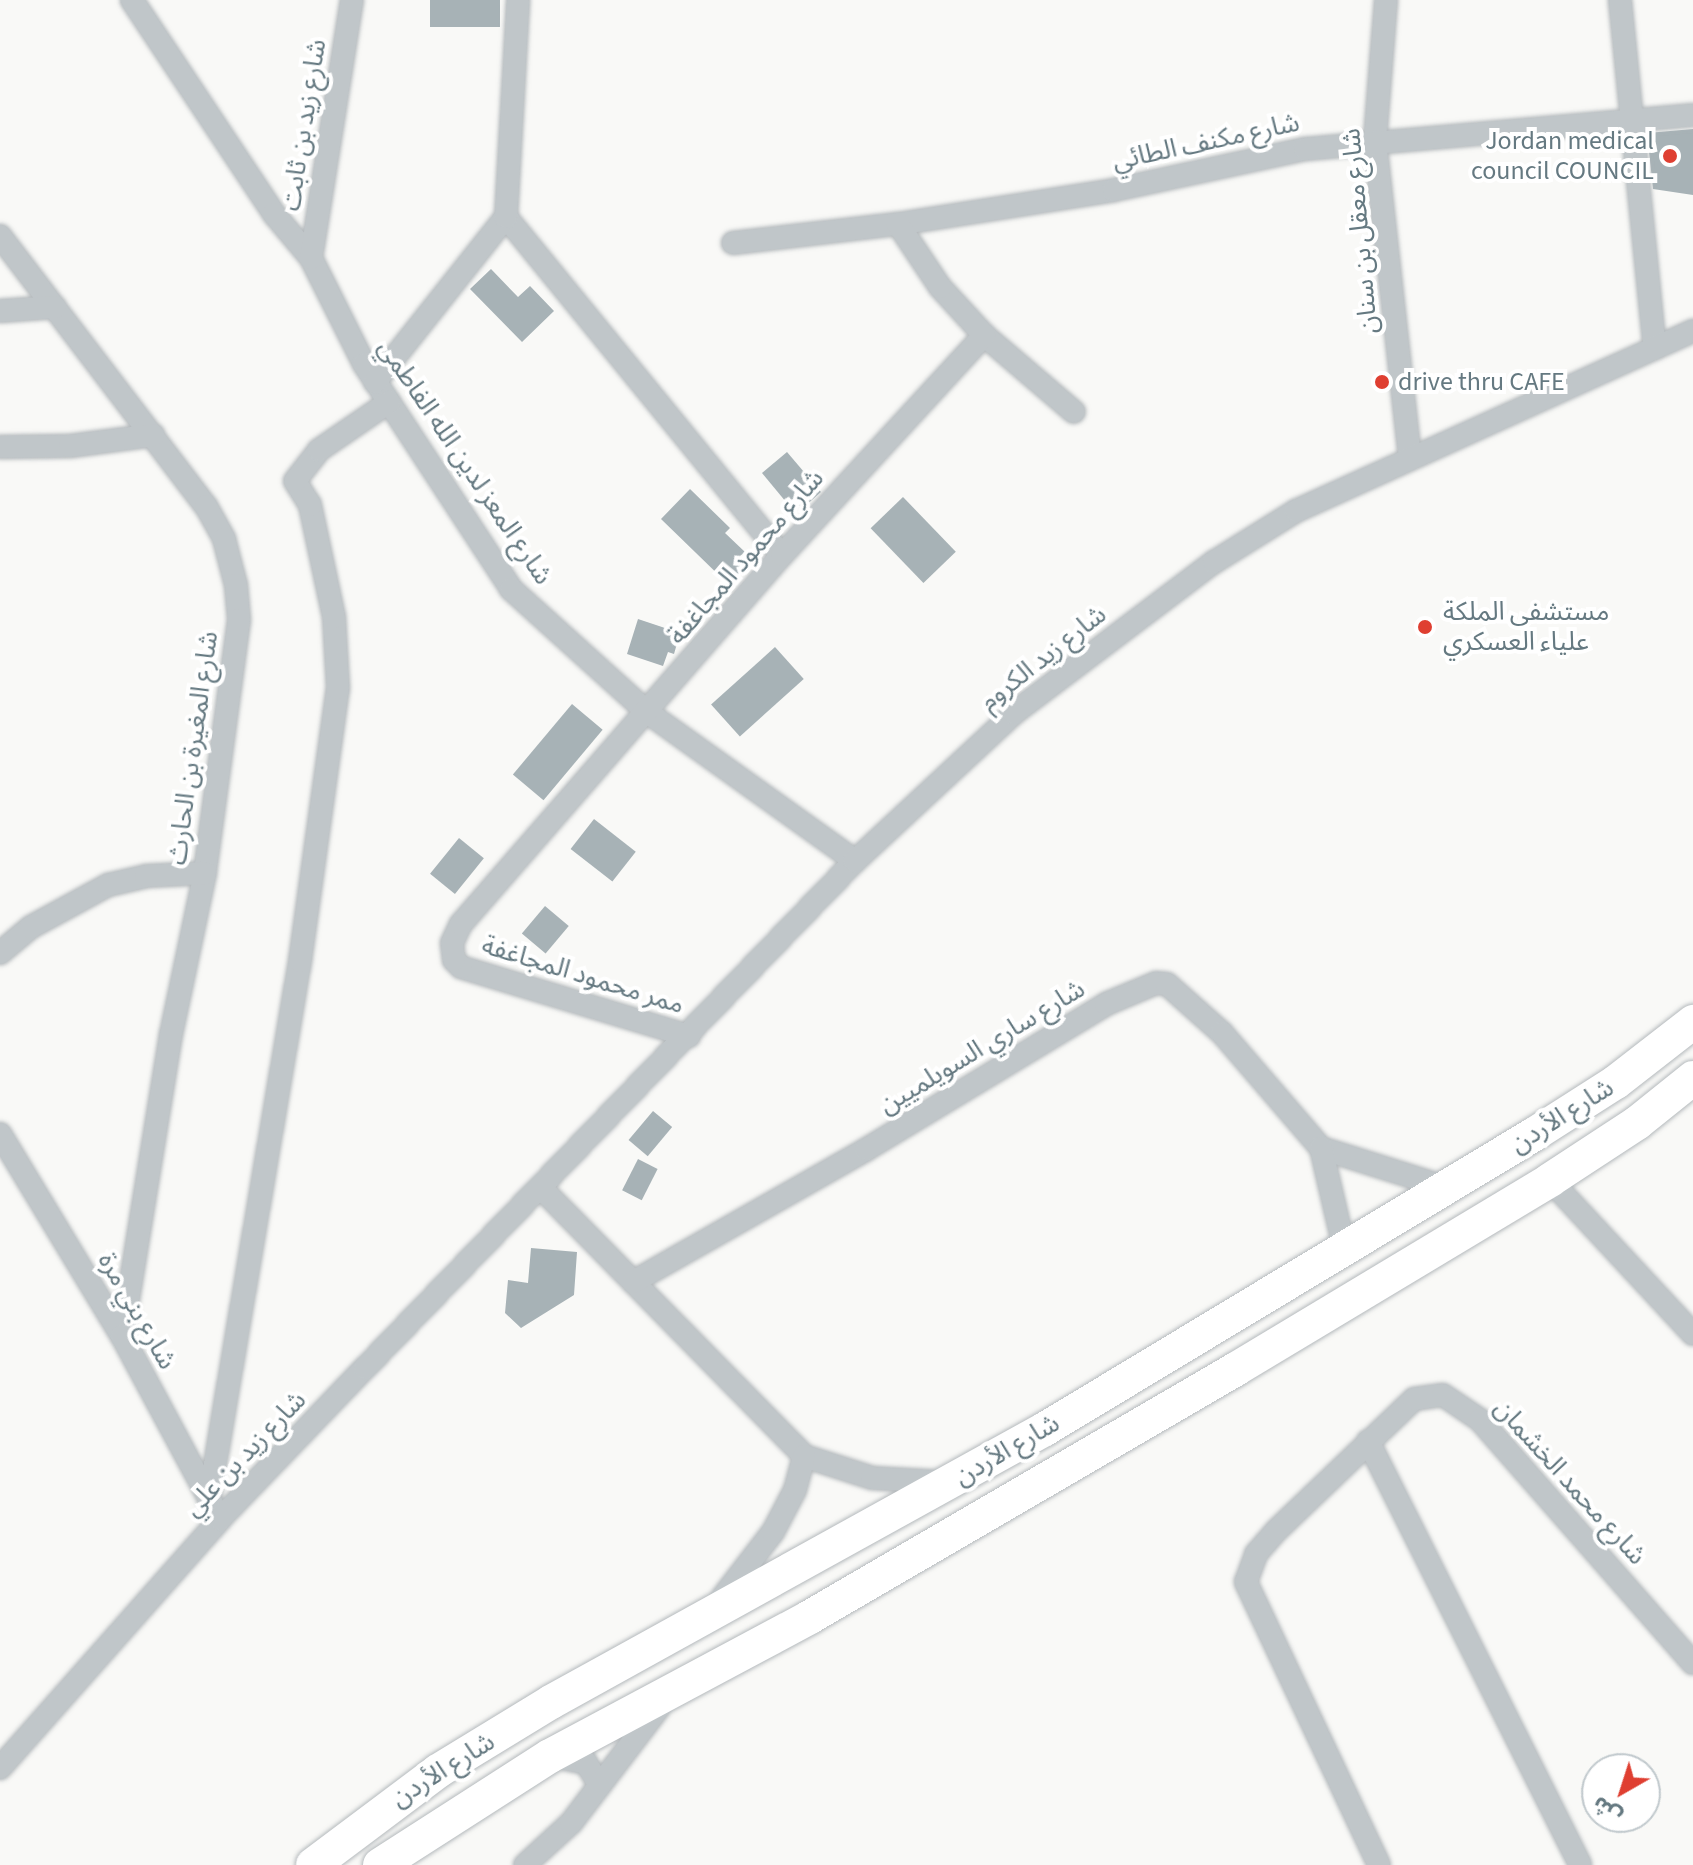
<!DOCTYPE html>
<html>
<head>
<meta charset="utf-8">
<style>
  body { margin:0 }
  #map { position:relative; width:1693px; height:1865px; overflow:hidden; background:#f9f9f7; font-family:"Source Sans 3","Noto Sans Arabic",sans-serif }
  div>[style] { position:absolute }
  .building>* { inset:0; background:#a7b2b6; transform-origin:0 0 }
  .roads { filter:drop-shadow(0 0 2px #b4b9bc) drop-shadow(0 0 2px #b4b9bc) }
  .minor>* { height:22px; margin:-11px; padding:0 11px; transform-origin:11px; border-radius:11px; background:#c0c6c9 }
  .highway>* { height:34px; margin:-17px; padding:0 17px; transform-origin:17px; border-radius:17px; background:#fff }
  .dots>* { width:22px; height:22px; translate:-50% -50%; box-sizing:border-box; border:4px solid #fff; border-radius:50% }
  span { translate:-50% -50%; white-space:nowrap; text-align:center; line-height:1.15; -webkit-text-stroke:8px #fff; paint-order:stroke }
  .street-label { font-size:26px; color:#657981 }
  .poi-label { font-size:26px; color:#657981 }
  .right { translate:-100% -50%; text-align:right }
  .left { translate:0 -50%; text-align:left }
  .north { position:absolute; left:1581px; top:1753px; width:80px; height:80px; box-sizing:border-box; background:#fff; border:2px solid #c1c9cd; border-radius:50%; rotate:219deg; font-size:22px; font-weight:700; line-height:32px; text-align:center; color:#657981 }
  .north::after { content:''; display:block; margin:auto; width:28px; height:36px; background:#df3f31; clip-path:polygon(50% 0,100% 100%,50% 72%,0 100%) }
</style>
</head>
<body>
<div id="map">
  <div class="building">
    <i style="left:430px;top:0;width:70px;height:27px"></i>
    <i style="clip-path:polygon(1693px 129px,1693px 195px,1653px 189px,1647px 133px)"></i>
    <i style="clip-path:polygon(491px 269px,518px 297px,530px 286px,554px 311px,522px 342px,470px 289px)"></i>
    <i style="clip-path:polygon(787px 452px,821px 492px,804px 507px,786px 502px,762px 473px)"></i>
    <i style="clip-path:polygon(690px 489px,730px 528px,725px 533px,745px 552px,740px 556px,746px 562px,738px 570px,743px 574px,730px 586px,661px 519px)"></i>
    <i style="left:903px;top:497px;width:76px;height:45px;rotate:46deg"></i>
    <i style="clip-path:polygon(638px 619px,680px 633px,674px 654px,668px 652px,663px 666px,627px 654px)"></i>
    <i style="left:775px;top:647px;width:43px;height:86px;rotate:48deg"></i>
    <i style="left:572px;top:704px;width:40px;height:92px;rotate:40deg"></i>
    <i style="left:594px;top:819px;width:53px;height:38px;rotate:38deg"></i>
    <i style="left:459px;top:838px;width:32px;height:46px;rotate:39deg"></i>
    <i style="left:545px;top:906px;width:31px;height:36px;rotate:40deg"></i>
    <i style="left:653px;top:1111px;width:25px;height:38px;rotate:40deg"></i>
    <i style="left:638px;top:1159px;width:22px;height:35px;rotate:27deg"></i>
    <i style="clip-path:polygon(531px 1248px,577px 1252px,574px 1295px,521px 1328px,505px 1313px,508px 1280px,528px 1283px)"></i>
  </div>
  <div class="roads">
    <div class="minor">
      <i style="left:132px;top:0;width:257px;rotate:56.4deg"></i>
      <i style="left:274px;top:214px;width:57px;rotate:49.9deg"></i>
      <i style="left:311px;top:258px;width:119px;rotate:63.4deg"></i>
      <i style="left:364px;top:364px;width:269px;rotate:56.8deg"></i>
      <i style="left:511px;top:589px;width:183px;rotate:42.1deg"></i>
      <i style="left:647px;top:712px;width:256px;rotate:35.6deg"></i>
      <i style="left:1386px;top:0;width:141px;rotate:94.5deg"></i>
      <i style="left:1375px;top:141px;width:318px;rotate:83.7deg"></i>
      <i style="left:1620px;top:0;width:350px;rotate:84.3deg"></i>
      <i style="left:506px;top:217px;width:436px;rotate:50.8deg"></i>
      <i style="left:0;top:236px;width:340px;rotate:52.7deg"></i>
      <i style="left:206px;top:506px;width:38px;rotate:61deg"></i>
      <i style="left:224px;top:539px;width:48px;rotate:75.4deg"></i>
      <i style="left:236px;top:585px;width:35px;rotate:85deg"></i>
      <i style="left:239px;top:620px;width:255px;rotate:97.7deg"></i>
      <i style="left:205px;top:873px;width:165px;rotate:101.9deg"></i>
      <i style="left:171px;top:1034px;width:306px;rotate:99.2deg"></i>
      <i style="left:733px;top:243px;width:166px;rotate:-6.6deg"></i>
      <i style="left:898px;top:224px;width:219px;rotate:-8.9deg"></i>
      <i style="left:1114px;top:190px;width:195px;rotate:-12.1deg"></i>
      <i style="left:1305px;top:149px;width:389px;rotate:-5deg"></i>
      <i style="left:311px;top:258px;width:261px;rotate:-81deg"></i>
      <i style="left:0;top:311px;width:55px;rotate:-4.2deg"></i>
      <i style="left:984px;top:335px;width:118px;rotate:40.5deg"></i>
      <i style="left:375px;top:382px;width:211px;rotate:-51.6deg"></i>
      <i style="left:506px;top:217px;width:217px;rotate:-86.8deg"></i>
      <i style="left:0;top:447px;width:70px;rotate:-0.8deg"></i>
      <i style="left:70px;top:446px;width:84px;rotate:-7.5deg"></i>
      <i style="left:0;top:953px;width:40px;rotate:-40deg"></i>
      <i style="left:31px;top:927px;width:88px;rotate:-28.6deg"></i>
      <i style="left:108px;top:885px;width:39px;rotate:-13deg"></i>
      <i style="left:146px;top:876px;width:59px;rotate:-2.9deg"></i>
      <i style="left:689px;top:1036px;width:238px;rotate:-163.2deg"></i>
      <i style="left:461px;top:967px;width:10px;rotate:-135deg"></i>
      <i style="left:454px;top:960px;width:17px;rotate:-97deg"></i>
      <i style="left:452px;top:943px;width:21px;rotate:-65deg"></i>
      <i style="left:461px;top:924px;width:489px;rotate:-49deg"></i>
      <i style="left:782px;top:555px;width:299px;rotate:-47.4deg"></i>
      <i style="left:984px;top:335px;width:65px;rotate:-132.5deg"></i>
      <i style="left:940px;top:287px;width:76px;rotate:-123.7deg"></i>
      <i style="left:0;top:1134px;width:236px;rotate:58.9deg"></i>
      <i style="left:122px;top:1336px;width:191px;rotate:61.8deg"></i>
      <i style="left:1321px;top:1148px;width:130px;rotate:17.5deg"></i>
      <i style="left:1550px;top:1180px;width:210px;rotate:47.1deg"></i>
      <i style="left:541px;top:1188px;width:375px;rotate:45.5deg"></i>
      <i style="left:804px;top:1456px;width:71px;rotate:17.9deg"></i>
      <i style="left:872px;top:1478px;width:71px;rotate:3.2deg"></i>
      <i style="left:633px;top:1282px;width:269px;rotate:-29.6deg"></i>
      <i style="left:867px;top:1149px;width:280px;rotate:-31.2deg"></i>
      <i style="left:1106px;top:1004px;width:54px;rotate:-22.8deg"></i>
      <i style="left:1156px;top:983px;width:11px;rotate:5deg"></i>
      <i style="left:1167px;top:984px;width:74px;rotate:41.7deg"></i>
      <i style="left:1222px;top:1033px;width:152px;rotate:49.3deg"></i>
      <i style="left:1321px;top:1148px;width:102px;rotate:76.9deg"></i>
      <i style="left:1368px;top:1441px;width:474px;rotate:63.4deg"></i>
      <i style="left:209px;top:1500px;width:547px;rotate:-80.42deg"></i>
      <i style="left:300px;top:961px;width:276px;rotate:-82.1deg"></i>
      <i style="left:338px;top:688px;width:71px;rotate:-93.2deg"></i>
      <i style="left:334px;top:617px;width:115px;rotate:-102.1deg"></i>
      <i style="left:310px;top:505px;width:28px;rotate:-122deg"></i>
      <i style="left:295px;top:481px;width:39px;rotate:-52deg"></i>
      <i style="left:319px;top:450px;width:85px;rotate:-34.4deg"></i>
      <i style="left:719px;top:1602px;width:88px;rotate:-52.4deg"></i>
      <i style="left:773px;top:1532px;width:47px;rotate:-62.4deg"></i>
      <i style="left:795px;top:1490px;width:35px;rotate:-75deg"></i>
      <i style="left:551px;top:1756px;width:36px;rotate:11deg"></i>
      <i style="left:586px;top:1763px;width:26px;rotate:58deg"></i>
      <i style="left:0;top:1768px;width:332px;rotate:-48.5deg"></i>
      <i style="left:220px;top:1519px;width:209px;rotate:-46.2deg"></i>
      <i style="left:365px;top:1368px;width:705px;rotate:-45.98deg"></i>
      <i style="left:855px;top:861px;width:217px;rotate:-42.9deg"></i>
      <i style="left:1014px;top:713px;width:251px;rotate:-37.1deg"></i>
      <i style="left:1214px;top:562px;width:97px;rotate:-31.9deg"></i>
      <i style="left:1296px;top:511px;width:436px;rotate:-24.4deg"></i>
      <i style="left:525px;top:1865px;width:62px;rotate:-42.4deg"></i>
      <i style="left:571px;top:1823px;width:148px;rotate:-52.7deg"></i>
      <i style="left:1379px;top:1865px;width:313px;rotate:-115.2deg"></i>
      <i style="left:1246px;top:1582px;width:30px;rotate:-70deg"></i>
      <i style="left:1256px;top:1554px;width:30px;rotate:-49deg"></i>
      <i style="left:1276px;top:1531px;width:191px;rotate:-43.7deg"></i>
      <i style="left:1414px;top:1399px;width:29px;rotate:-8deg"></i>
      <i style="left:1443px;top:1395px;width:45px;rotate:34deg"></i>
      <i style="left:1480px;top:1420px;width:323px;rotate:48.8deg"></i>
    </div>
    <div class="highway">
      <i style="left:313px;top:1865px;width:156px;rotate:-36.9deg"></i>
      <i style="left:438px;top:1771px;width:132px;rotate:-31.4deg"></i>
      <i style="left:551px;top:1702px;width:564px;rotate:-28.93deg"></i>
      <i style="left:1045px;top:1429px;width:570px;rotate:-31.07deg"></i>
      <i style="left:1533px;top:1135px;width:98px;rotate:-32.6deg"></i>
      <i style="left:1616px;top:1082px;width:98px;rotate:-37.9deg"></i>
      <i style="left:380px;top:1865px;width:202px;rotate:-32.7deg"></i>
      <i style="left:550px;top:1756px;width:295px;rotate:-28.1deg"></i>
      <i style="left:810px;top:1617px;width:493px;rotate:-30.2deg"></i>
      <i style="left:1236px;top:1369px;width:366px;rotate:-31deg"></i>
      <i style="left:1550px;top:1180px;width:104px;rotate:-33.2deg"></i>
      <i style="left:1637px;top:1123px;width:72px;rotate:-38.8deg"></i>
    </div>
  </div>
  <div class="dots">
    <i style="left:1670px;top:156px;background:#df3f31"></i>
    <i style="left:1382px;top:382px;background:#df3f31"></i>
    <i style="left:1425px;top:627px;background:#df3f31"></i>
  </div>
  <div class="street-label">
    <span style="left:304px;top:125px;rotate:-81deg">شارع زيد بن ثابت</span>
    <span style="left:1206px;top:142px;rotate:-12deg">شارع مكنف الطائي</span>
    <span style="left:1360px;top:231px;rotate:-95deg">شارع معقل بن سنان</span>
    <span style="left:465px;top:462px;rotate:56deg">شارع المعز لدين الله الفاطمي</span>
    <span style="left:746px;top:557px;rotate:-49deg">شارع محمود المجاغفة</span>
    <span style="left:1043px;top:658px;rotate:-38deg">شارع زيد الكروم</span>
    <span style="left:193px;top:748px;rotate:-82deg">شارع المغيرة بن الحارث</span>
    <span style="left:583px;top:975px;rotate:17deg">ممر محمود المجاغفة</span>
    <span style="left:982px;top:1047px;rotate:-31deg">شارع ساري السويلميين</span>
    <span style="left:1562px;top:1116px;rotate:-32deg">شارع الأردن</span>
    <span style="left:137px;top:1311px;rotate:60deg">شارع بني مرة</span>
    <span style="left:1007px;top:1450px;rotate:-30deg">شارع الأردن</span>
    <span style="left:245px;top:1454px;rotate:-46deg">شارع زيد بن علي</span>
    <span style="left:1570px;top:1482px;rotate:48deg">شارع محمد الخشمان</span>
    <span style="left:443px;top:1770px;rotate:-32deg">شارع الأردن</span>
  </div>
  <div class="poi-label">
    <span class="right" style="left:1654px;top:156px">Jordan medical<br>council COUNCIL</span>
    <span class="left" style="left:1398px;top:382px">drive thru CAFE</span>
    <span class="left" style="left:1443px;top:627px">مستشفى الملكة<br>علياء العسكري</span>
  </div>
  <div class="north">ش</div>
</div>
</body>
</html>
